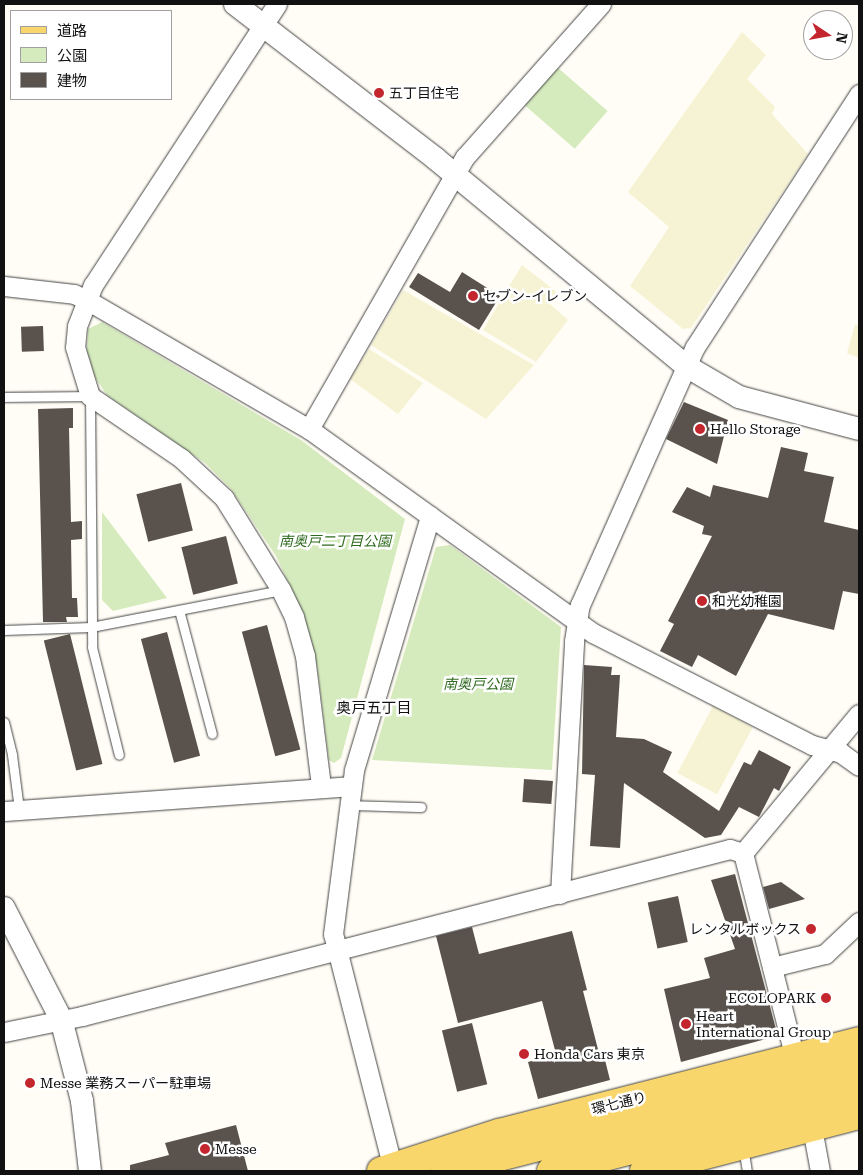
<!DOCTYPE html>
<html>
<head>
<meta charset="utf-8">
<style>
  body { margin:0 }
  #map { position:relative; width:863px; height:1175px; overflow:hidden; background:#fffdf5; font-family:"Roboto Serif","Noto Sans JP",serif }
  div>[style] { position:absolute }
  .farmland>* { inset:0; background:#f6f3d4; transform-origin:0 0 }
  .green>* { inset:0; background:#d5ebbd; transform-origin:0 0 }
  .building>* { inset:0; background:#5a524d; transform-origin:0 0 }
  .roads { filter:drop-shadow(0 0 1px #444) drop-shadow(0 0 1px #444) }
  .service>* { height:9px; margin:-4.5px; padding:0 4.5px; transform-origin:4.5px; border-radius:4.5px; background:#fff }
  .minor>* { height:19px; margin:-9.5px; padding:0 9.5px; transform-origin:9.5px; border-radius:9.5px; background:#fff }
  .tertiary>* { height:22px; margin:-11px; padding:0 11px; transform-origin:11px; border-radius:11px; background:#fff }
  .primary>* { height:28px; margin:-14px; padding:0 14px; transform-origin:14px; border-radius:14px; background:#f9d66b }
  .dots>* { width:14px; height:14px; translate:-50% -50%; box-sizing:border-box; border:2px solid #fff; border-radius:50% }
  span { translate:-50% -50%; white-space:nowrap; text-align:center; line-height:1.15; -webkit-text-stroke:5px #fff; paint-order:stroke }
  .poi-label { font-size:14px; color:#111 }
  .left { translate:0 -50%; text-align:left }
  .right { translate:-100% -50%; text-align:right }
  .park-label { font-size:14px; color:#2f6b1f; font-style:italic }
  .street-label { font-size:14px; color:#111 }
  .neighbourhood-label { font-size:15px; color:#111 }
  .frame { position:absolute; inset:0; border:5px solid #111; pointer-events:none }
  .legend { position:absolute; left:10px; top:10px; width:162px; height:90px; box-sizing:border-box; background:#fff; border:1px solid #a0a0a0; margin:0; padding:6px 9px; list-style:none; font-size:15px; color:#111 }
  .legend li { display:flex; align-items:center; gap:10px; height:25px }
  .legend b { width:25px; border:1px solid #a0a0a0 }
  .north { position:absolute; left:803px; top:10px; width:50px; height:50px; box-sizing:border-box; background:#fff; border:1px solid #a0a0a0; border-radius:50%; rotate:102deg; font-size:14px; font-weight:700; line-height:20px; text-align:center; color:#111 }
  .north::after { content:''; display:block; margin:auto; width:18px; height:22px; background:#c4262e; clip-path:polygon(50% 0,100% 100%,50% 72%,0 100%) }
</style>
</head>
<body>
<div id="map">
  <div class="farmland">
    <i style="clip-path:polygon(742px 32px,766px 55px,747px 79px,775px 107px,772px 114px,808px 154px,691px 328px,683px 329px,630px 286px,669px 227px,628px 192px)"></i>
    <i style="clip-path:polygon(522px 265px,558px 293px,550px 304px,568px 320px,536px 362px,483px 330px)"></i>
    <i style="clip-path:polygon(403px 290px,534px 365px,486px 419px,371px 345px)"></i>
    <i style="clip-path:polygon(855px 324px,859px 326px,859px 358px,847px 353px)"></i>
    <i style="clip-path:polygon(369px 349px,423px 383px,398px 414px,350px 379px)"></i>
    <i style="left:713px;top:706px;width:45px;height:76px;rotate:28deg"></i>
  </div>
  <div class="green">
    <i style="left:557px;top:67px;width:67px;height:50px;rotate:41deg"></i>
    <i style="clip-path:polygon(102px 322px,301px 440px,405px 519px,341px 758px,334px 763px,329px 760px,317px 666px,301px 609px,276px 556px,231px 489px,205px 463px,107px 395px,94px 376px,87px 351px,88px 329px)"></i>
    <i style="clip-path:polygon(102px 512px,167px 598px,113px 611px,102px 600px)"></i>
    <i style="clip-path:polygon(450px 545px,561px 627px,552px 770px,372px 760px,436px 547px)"></i>
  </div>
  <div class="building">
    <i style="clip-path:polygon(462px 272px,500px 296px,479px 330px,409px 287px,418px 273px,450px 292px)"></i>
    <i style="left:43px;top:326px;width:25px;height:22px;rotate:88deg"></i>
    <i style="clip-path:polygon(684px 402px,728px 420px,717px 464px,666px 439px)"></i>
    <i style="clip-path:polygon(73px 408px,73px 428px,69px 428px,71px 522px,82px 521px,82px 539px,71px 540px,72px 598px,77px 598px,78px 617px,66px 617px,67px 622px,43px 622px,38px 409px)"></i>
    <i style="clip-path:polygon(781px 447px,808px 453px,804px 471px,834px 477px,824px 522px,859px 530px,859px 594px,843px 591px,834px 630px,768px 614px,736px 676px,698px 655px,692px 667px,660px 651px,674px 624px,668px 621px,712px 536px,702px 534px,704px 526px,672px 512px,687px 487px,710px 497px,713px 485px,768px 498px)"></i>
    <i style="left:181px;top:483px;width:49px;height:46px;rotate:76deg"></i>
    <i style="left:226px;top:536px;width:49px;height:46px;rotate:76deg"></i>
    <i style="left:267px;top:625px;width:129px;height:26px;rotate:75deg"></i>
    <i style="left:167px;top:632px;width:128px;height:27px;rotate:75deg"></i>
    <i style="left:70px;top:634px;width:134px;height:27px;rotate:76deg"></i>
    <i style="clip-path:polygon(584px 665px,612px 667px,611px 675px,620px 675px,616px 737px,644px 739px,672px 752px,663px 772px,719px 811px,744px 762px,751px 765px,759px 750px,791px 767px,779px 791px,774px 788px,759px 817px,739px 807px,721px 835px,705px 838px,624px 783px,620px 848px,590px 846px,595px 775px,582px 774px)"></i>
    <i style="left:524px;top:779px;width:29px;height:23px;rotate:4deg"></i>
    <i style="clip-path:polygon(735px 874px,777px 1033px,766px 1036px,766px 1039px,681px 1062px,664px 989px,710px 978px,704px 958px,735px 949px,711px 880px)"></i>
    <i style="clip-path:polygon(781px 882px,805px 899px,769px 909px,763px 887px)"></i>
    <i style="left:678px;top:896px;width:47px;height:31px;rotate:78deg"></i>
    <i style="clip-path:polygon(472px 927px,479px 954px,572px 931px,587px 990px,583px 991px,601px 1061px,605px 1060px,610px 1080px,538px 1099px,528px 1062px,556px 1054px,542px 1001px,458px 1023px,436px 936px)"></i>
    <i style="left:472px;top:1023px;width:63px;height:31px;rotate:76deg"></i>
    <i style="clip-path:polygon(236px 1125px,248px 1171px,130px 1171px,130px 1165px,169px 1155px,165px 1143px)"></i>
  </div>
  <div class="roads">
    <div class="service">
      <i style="left:4px;top:397px;width:86px;rotate:-0.7deg"></i>
      <i style="left:90px;top:396px;width:251px;rotate:89.5deg"></i>
      <i style="left:92px;top:647px;width:111px;rotate:76deg"></i>
      <i style="left:179px;top:610px;width:128px;rotate:75.1deg"></i>
      <i style="left:4px;top:630px;width:87px;rotate:-2deg"></i>
      <i style="left:91px;top:627px;width:194px;rotate:-11deg"></i>
      <i style="left:4px;top:722px;width:34px;rotate:76deg"></i>
      <i style="left:12px;top:755px;width:54px;rotate:82.6deg"></i>
      <i style="left:349px;top:805px;width:72px;rotate:1.6deg"></i>
      <i style="left:745px;top:1159px;width:12px;rotate:81deg"></i>
    </div>
    <div class="minor">
      <i style="left:277px;top:4px;width:336px;rotate:123.2deg"></i>
      <i style="left:93px;top:285px;width:44px;rotate:111.3deg"></i>
      <i style="left:77px;top:326px;width:21px;rotate:95deg"></i>
      <i style="left:75px;top:347px;width:51px;rotate:73deg"></i>
      <i style="left:90px;top:396px;width:110px;rotate:34.3deg"></i>
      <i style="left:181px;top:458px;width:59px;rotate:42.9deg"></i>
      <i style="left:224px;top:498px;width:108px;rotate:58.2deg"></i>
      <i style="left:281px;top:590px;width:30px;rotate:64deg"></i>
      <i style="left:294px;top:617px;width:41px;rotate:74.2deg"></i>
      <i style="left:305px;top:656px;width:132px;rotate:83deg"></i>
      <i style="left:4px;top:286px;width:70px;rotate:6.5deg"></i>
      <i style="left:74px;top:294px;width:14px;rotate:25deg"></i>
      <i style="left:87px;top:300px;width:257px;rotate:30.2deg"></i>
      <i style="left:309px;top:429px;width:149px;rotate:35.7deg"></i>
      <i style="left:309px;top:429px;width:314px;rotate:-60.2deg"></i>
      <i style="left:465px;top:157px;width:205px;rotate:-48.4deg"></i>
      <i style="left:4px;top:811px;width:347px;rotate:-4.1deg"></i>
      <i style="left:743px;top:853px;width:181px;rotate:-50.2deg"></i>
      <i style="left:560px;top:894px;width:253px;rotate:-86.8deg"></i>
      <i style="left:574px;top:641px;width:36px;rotate:-81deg"></i>
      <i style="left:580px;top:605px;width:282px;rotate:-66deg"></i>
      <i style="left:695px;top:347px;width:302px;rotate:-57deg"></i>
      <i style="left:772px;top:967px;width:55px;rotate:-13.8deg"></i>
      <i style="left:825px;top:954px;width:47px;rotate:-43.3deg"></i>
      <i style="left:4px;top:1032px;width:80px;rotate:-11.6deg"></i>
      <i style="left:82px;top:1016px;width:669px;rotate:-14.45deg"></i>
      <i style="left:730px;top:849px;width:14px;rotate:17deg"></i>
      <i style="left:743px;top:853px;width:211px;rotate:75.8deg"></i>
      <i style="left:812px;top:1128px;width:44px;rotate:79.5deg"></i>
      <i style="left:392px;top:1165px;width:238px;rotate:-104.3deg"></i>
      <i style="left:333px;top:934px;width:165px;rotate:-82.7deg"></i>
      <i style="left:354px;top:770px;width:265px;rotate:-73.3deg"></i>
      <i style="left:430px;top:516px;width:201px;rotate:35.7deg"></i>
      <i style="left:593px;top:633px;width:246px;rotate:27.1deg"></i>
      <i style="left:812px;top:745px;width:30px;rotate:15deg"></i>
      <i style="left:841px;top:753px;width:22px;rotate:36deg"></i>
    </div>
    <div class="tertiary">
      <i style="left:235px;top:4px;width:254px;rotate:37.6deg"></i>
      <i style="left:436px;top:159px;width:325px;rotate:39.6deg"></i>
      <i style="left:686px;top:366px;width:61px;rotate:30.3deg"></i>
      <i style="left:739px;top:397px;width:124px;rotate:14.9deg"></i>
      <i style="left:4px;top:908px;width:125px;rotate:62.8deg"></i>
      <i style="left:61px;top:1019px;width:85px;rotate:75.6deg"></i>
      <i style="left:82px;top:1101px;width:70px;rotate:83.5deg"></i>
    </div>
    <div class="primary">
      <i style="left:381px;top:1171px;width:124px;rotate:-17.9deg"></i>
      <i style="left:499px;top:1133px;width:372px;rotate:-14.3deg"></i>
      <i style="left:445px;top:1171px;width:427px;rotate:-14.4deg"></i>
      <i style="left:551px;top:1171px;width:318px;rotate:-14.6deg"></i>
      <i style="left:644px;top:1171px;width:222px;rotate:-14.6deg"></i>
    </div>
  </div>
  <div class="dots">
    <i style="left:379px;top:93px;background:#c4262e"></i>
    <i style="left:473px;top:296px;background:#c4262e"></i>
    <i style="left:700px;top:429px;background:#c4262e"></i>
    <i style="left:702px;top:601px;background:#c4262e"></i>
    <i style="left:811px;top:929px;background:#c4262e"></i>
    <i style="left:826px;top:998px;background:#c4262e"></i>
    <i style="left:686px;top:1024px;background:#c4262e"></i>
    <i style="left:524px;top:1054px;background:#c4262e"></i>
    <i style="left:30px;top:1083px;background:#c4262e"></i>
    <i style="left:205px;top:1149px;background:#c4262e"></i>
  </div>
  <div class="poi-label">
    <span class="left" style="left:389px;top:93px">五丁目住宅</span>
    <span class="left" style="left:483px;top:296px">セブン-イレブン</span>
    <span class="left" style="left:710px;top:429px">Hello Storage</span>
    <span class="left" style="left:712px;top:601px">和光幼稚園</span>
    <span class="right" style="left:801px;top:929px">レンタルボックス</span>
    <span class="right" style="left:816px;top:998px">ECOLOPARK</span>
    <span class="left" style="left:696px;top:1024px">Heart<br>International Group</span>
    <span class="left" style="left:534px;top:1054px">Honda Cars 東京</span>
    <span class="left" style="left:40px;top:1083px">Messe 業務スーパー駐車場</span>
    <span class="left" style="left:215px;top:1149px">Messe</span>
  </div>
  <div class="park-label">
    <span style="left:335px;top:541px">南奥戸二丁目公園</span>
    <span style="left:478px;top:684px">南奥戸公園</span>
  </div>
  <div class="street-label">
    <span style="left:619px;top:1103px;rotate:-14deg">環七通り</span>
  </div>
  <div class="neighbourhood-label">
    <span style="left:374px;top:709px">奥戸五丁目</span>
  </div>
  <div class="frame"></div>
  <ul class="legend">
  <li><b style="height:6px;background:#f9d66b"></b>道路</li>
  <li><b style="height:14px;background:#d5ebbd"></b>公園</li>
  <li><b style="height:14px;background:#5a524d"></b>建物</li>
  </ul>
  <div class="north">N</div>
</div>
</body>
</html>
